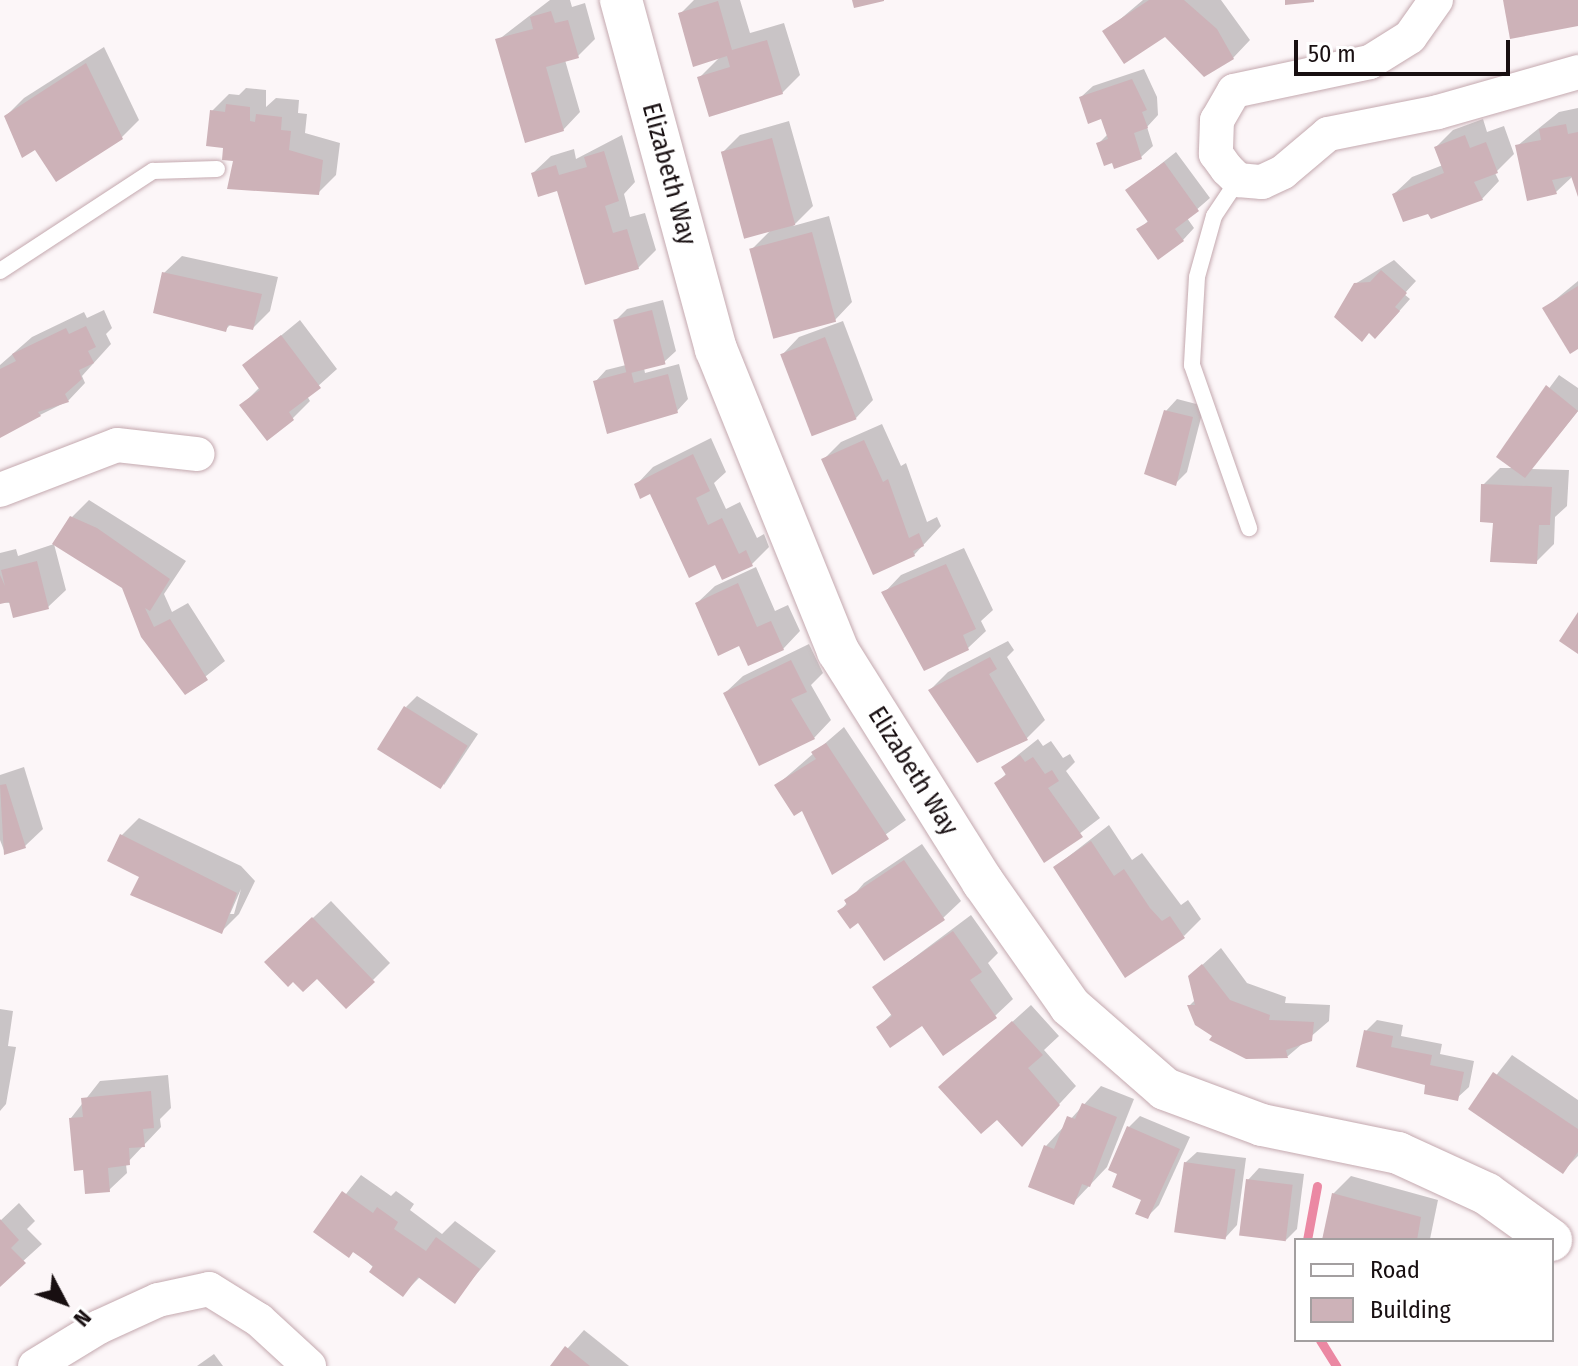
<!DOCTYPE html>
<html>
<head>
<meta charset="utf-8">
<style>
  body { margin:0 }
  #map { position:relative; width:1578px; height:1366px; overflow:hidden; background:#fcf6f8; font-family:"Fira Sans Condensed",sans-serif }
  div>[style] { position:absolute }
  .shadow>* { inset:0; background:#0003 }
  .stream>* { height:9px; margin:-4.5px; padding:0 4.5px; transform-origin:4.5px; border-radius:4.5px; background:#eb88a3 }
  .building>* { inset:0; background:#cdb2b8; transform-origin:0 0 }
  .roads { filter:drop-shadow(0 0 2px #c4a9af) drop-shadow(0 0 2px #c4a9af) }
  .service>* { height:16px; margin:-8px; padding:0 8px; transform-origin:8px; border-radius:8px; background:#fff }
  .minor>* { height:34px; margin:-17px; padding:0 17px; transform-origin:17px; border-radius:17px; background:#fff }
  .tertiary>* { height:42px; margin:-21px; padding:0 21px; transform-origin:21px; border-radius:21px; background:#fff }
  span { translate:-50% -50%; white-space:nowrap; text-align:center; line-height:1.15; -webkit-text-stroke:7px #fff; paint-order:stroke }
  .street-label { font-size:26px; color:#180f11 }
  .legend { position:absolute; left:1294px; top:1238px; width:260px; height:104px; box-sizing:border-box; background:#fff; border:2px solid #a39fa0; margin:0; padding:10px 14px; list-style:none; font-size:24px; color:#180f11 }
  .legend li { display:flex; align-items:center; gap:16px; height:40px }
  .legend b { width:40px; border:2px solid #a39fa0 }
  .north { position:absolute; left:24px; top:1262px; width:80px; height:80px; -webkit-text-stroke:6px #fff; paint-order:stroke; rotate:131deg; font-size:22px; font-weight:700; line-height:32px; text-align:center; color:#180f11 }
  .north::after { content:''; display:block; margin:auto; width:28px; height:36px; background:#180f11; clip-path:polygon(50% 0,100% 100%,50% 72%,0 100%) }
  .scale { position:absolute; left:1294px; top:40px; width:216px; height:36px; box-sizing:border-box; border:4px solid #180f11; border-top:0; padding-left:10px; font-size:24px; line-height:28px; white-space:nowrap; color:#180f11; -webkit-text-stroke:6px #fff; paint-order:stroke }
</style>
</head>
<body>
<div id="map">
  <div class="shadow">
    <i style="clip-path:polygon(550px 0,570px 0,572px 7px,585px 3px,595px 39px,578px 56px,565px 60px,580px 112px,563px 130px,498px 40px)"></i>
    <i style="clip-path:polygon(694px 0,740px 0,750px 33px,784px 23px,800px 75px,782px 93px,699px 78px,721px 56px,680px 14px)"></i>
    <i style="clip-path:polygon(1143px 0,1221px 0,1250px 40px,1233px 58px,1166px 34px,1105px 32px)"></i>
    <i style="clip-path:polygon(104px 47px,139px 120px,122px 137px,6px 116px,24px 98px)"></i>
    <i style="clip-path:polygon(1144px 69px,1157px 97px,1158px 115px,1147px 127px,1153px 146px,1141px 157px,1098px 144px,1108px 134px,1102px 117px,1081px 97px,1093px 86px)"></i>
    <i style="clip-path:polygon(246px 88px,266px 90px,266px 107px,276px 98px,299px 100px,298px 113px,307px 114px,305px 133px,340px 143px,336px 175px,318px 193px,235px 160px,225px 146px,212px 111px,229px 94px,239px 95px)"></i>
    <i style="clip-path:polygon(1578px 108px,1578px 192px,1573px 176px,1556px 192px,1517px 146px,1559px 112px)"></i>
    <i style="clip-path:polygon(1483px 119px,1487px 132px,1504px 126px,1514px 154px,1495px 173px,1499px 181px,1482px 199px,1429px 211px,1394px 194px,1412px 177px,1443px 165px,1436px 147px,1453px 130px)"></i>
    <i style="clip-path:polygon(789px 121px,813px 206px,793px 226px,829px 216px,852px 302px,835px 320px,751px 250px,771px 230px,723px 152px,740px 135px)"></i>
    <i style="clip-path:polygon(622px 135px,635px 182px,624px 194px,630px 217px,645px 213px,656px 250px,638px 268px,559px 189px,533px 173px,551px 156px,574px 149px,576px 159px)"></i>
    <i style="clip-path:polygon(1176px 152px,1210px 198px,1187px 218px,1194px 228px,1183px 240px,1139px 230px,1149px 220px,1128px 190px)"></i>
    <i style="clip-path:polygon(182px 256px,278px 277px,270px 311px,253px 328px,232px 323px,226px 329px,164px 273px)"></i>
    <i style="clip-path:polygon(1394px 260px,1416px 281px,1404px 294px,1410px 299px,1387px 325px,1355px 284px)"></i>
    <i style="clip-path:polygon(1578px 281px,1578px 346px,1544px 309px)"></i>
    <i style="clip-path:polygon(663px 300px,676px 351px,664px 362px,644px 368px,645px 373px,679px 364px,688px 399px,677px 411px,595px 382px,606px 370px,626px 365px,615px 321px,627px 309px)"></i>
    <i style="clip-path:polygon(104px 310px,112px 328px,106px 334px,111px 344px,82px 376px,85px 383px,68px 401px,0 435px,0 365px,32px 337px,84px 312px,87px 318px)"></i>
    <i style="clip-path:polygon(300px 320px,337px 369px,307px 396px,310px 401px,293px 418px,267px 438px,242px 405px,260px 387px,244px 366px)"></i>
    <i style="clip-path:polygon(843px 321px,873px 400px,856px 418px,782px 355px,799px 337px)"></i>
    <i style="clip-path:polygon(1559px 375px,1578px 388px,1578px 411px,1531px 469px,1569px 470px,1567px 506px,1555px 517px,1554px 544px,1536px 562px,1495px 521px,1483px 485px,1500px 468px,1515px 468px,1499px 456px)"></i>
    <i style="clip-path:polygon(1177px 399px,1204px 406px,1187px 472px,1175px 484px,1166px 411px)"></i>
    <i style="clip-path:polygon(882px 424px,901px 466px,906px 463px,927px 522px,937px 517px,941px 526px,914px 555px,823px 460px,841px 442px)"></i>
    <i style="clip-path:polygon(711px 438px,726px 472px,714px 483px,726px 509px,740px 502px,757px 538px,764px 534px,769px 547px,752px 564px,716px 563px,651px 492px,636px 485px,653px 467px)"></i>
    <i style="clip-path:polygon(89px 500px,186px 561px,164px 594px,172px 612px,188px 603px,225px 661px,186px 692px,124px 587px,72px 517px)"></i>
    <i style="clip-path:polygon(54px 544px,66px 590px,48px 607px,0 602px,0 553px,16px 549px,18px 556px)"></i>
    <i style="clip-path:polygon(964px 548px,993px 610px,981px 621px,986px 631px,968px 648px,884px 593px,901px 575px)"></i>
    <i style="clip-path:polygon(756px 567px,775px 611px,788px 605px,800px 631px,783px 649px,740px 644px,697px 603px,715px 586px)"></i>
    <i style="clip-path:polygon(1008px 641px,1014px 650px,1007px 657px,1045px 720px,1027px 738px,978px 761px,930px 690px,948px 672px)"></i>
    <i style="clip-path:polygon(809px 644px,823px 673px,811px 685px,831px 720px,814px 738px,725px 693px,743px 676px)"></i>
    <i style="clip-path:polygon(417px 696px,478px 734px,444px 785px,406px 707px)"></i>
    <i style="clip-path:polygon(844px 727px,906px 820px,833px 872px,802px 808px,777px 785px)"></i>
    <i style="clip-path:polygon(1038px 739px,1043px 746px,1051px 741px,1063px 758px,1070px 754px,1075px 762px,1066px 771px,1100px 818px,1045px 860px,997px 783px,1007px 773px,1003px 767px)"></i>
    <i style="clip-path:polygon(24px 767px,43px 829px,25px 846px,5px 853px,0 840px,0 775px)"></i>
    <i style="clip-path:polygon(evenodd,139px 818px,241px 866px,255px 881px,239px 914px,222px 931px,141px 876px,121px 836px,139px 818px,241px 889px,234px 914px,230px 914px,241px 889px)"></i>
    <i style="clip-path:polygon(1109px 825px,1132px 860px,1142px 853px,1181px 905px,1188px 900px,1201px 919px,1184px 936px,1055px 867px)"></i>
    <i style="clip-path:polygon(922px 844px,961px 901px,943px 918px,858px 920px,840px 911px,864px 883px)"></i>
    <i style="clip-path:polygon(331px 901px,390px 963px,373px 980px,284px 945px)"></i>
    <i style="clip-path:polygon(971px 915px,998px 953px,988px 963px,1013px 999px,995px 1016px,878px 1027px,893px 1013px,875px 987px)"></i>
    <i style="clip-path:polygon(1221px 948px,1247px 983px,1286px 997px,1285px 1003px,1330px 1005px,1329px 1021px,1288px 1056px,1246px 1057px,1215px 1035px,1189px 1006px,1196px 999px,1190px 976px)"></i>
    <i style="clip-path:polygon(1031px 1005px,1059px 1036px,1044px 1050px,1076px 1086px,1022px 1144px,959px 1070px)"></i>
    <i style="clip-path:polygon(0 1009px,13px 1011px,8px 1046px,16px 1047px,6px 1104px,0 1111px)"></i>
    <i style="clip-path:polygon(1377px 1020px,1403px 1025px,1401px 1036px,1442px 1044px,1440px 1054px,1474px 1061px,1469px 1087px,1457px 1098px,1428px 1084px,1366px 1031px)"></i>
    <i style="clip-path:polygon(1512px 1055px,1578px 1100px,1578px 1156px,1563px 1171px,1470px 1109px)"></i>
    <i style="clip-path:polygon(168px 1075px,171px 1108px,160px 1119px,161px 1127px,126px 1164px,127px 1173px,109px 1190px,85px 1168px,71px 1118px,100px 1081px)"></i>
    <i style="clip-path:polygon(1101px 1086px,1134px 1099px,1107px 1167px,1073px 1203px,1046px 1146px)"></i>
    <i style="clip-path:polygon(1140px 1116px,1190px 1137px,1159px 1205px,1147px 1217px,1129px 1127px)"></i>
    <i style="clip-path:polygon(1197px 1152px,1246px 1158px,1237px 1225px,1226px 1237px,1185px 1163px)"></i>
    <i style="clip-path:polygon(1259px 1168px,1304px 1174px,1297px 1229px,1286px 1240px,1248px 1180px)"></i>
    <i style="clip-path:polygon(361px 1175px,391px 1196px,396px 1191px,414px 1204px,410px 1210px,442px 1234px,455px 1221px,496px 1251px,454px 1301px,420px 1277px,403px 1294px,354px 1250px,316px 1232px)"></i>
    <i style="clip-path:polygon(1351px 1176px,1438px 1200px,1430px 1239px,1324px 1240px,1333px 1194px)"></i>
    <i style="clip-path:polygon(19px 1203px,35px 1221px,27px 1229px,42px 1244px,0 1282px,0 1221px)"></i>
    <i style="clip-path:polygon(584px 1330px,629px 1366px,552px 1366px)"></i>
    <i style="clip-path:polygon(214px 1354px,223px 1366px,197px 1366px)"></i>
  </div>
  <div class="stream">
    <i style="left:1307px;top:1240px;width:55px;rotate:-79.5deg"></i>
    <i style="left:1320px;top:1340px;width:31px;rotate:58deg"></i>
  </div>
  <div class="building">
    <i style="clip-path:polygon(852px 0,884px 0,884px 1px,854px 8px)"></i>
    <i style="clip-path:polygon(1149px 0,1184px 0,1217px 29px,1234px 59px,1204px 77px,1165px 37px,1124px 64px,1102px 31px)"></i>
    <i style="clip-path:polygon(1285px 0,1314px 0,1314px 2px,1285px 5px)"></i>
    <i style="clip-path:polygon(1503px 0,1578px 0,1578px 26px,1510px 39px)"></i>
    <i style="clip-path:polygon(718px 1px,732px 50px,767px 40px,783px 94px,709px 117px,697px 77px,730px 67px,727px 56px,693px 67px,678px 13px)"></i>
    <i style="clip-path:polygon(551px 11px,555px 23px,568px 20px,579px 58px,546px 67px,564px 131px,525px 143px,495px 39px,533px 29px,530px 17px)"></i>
    <i style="clip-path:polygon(86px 63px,123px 139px,56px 182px,35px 150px,22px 158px,4px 116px)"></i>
    <i style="clip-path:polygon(1132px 79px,1147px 110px,1142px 112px,1148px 128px,1134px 133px,1142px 159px,1114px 169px,1112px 163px,1104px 166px,1096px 143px,1108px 139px,1101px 119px,1088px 124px,1079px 97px)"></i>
    <i style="clip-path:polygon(226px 104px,250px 107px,250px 121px,255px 122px,256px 114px,282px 117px,281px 130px,291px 131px,289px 150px,323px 160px,319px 195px,227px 189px,233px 161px,222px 160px,223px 148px,206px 146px,210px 110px,225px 112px)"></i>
    <i style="clip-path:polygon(1566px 124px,1568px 134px,1578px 132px,1578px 197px,1571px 176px,1552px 180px,1557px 194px,1527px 201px,1515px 145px,1541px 140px,1539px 129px)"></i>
    <i style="clip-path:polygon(1465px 135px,1470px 148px,1486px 142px,1498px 173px,1474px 182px,1483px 200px,1431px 219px,1428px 214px,1403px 222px,1392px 194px,1444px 173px,1434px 147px)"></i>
    <i style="left:772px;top:138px;width:90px;height:53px;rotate:75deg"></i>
    <i style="clip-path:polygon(604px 151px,619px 201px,605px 206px,613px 233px,627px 229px,639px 269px,585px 285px,557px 191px,538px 197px,531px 173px,556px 165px,559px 175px,587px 167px,584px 157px)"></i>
    <i style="clip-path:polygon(1164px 162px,1199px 211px,1175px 229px,1184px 241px,1158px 260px,1136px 229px,1148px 222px,1125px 190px)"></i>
    <i style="left:812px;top:232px;width:93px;height:65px;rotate:75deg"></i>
    <i style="clip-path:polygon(1381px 270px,1407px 293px,1395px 307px,1400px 311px,1375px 339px,1369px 333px,1362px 342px,1334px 317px,1354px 283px,1370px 282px)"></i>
    <i style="clip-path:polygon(162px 272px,262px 294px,253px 330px,228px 325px,226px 332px,153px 313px)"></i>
    <i style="clip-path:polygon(1578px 286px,1578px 349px,1570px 354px,1542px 308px)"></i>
    <i style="left:652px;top:310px;width:56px;height:40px;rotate:76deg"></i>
    <i style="clip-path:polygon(86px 326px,96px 347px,88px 351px,94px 363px,79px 370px,82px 379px,65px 394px,69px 402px,38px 412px,41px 416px,0 438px,0 369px,16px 361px,12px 354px,66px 328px,69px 334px)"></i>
    <i style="clip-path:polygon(281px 335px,321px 388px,289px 412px,294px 420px,267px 441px,239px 405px,260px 390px,242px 365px)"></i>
    <i style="left:825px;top:337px;width:88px;height:48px;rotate:69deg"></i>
    <i style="clip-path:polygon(631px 371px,634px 383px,668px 374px,678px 413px,607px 434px,593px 381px)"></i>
    <i style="clip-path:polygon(1546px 385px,1578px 411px,1525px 478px,1496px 457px)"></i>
    <i style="clip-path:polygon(1164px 410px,1193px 417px,1176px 486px,1144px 474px)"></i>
    <i style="clip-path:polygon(864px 440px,883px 482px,888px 479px,909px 538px,919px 533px,924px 546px,913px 551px,915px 556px,873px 575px,821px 459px)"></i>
    <i style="clip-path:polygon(693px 454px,710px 491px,696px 498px,708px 525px,722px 518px,739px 554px,746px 550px,753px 566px,722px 580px,715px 565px,689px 578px,650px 494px,640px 499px,634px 484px)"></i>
    <i style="clip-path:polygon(1481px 484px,1552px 487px,1550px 525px,1539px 525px,1537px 564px,1490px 562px,1493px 523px,1480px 522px)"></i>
    <i style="clip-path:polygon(70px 516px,97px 528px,170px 579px,150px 611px,145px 608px,154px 627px,170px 619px,208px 680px,185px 695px,141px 637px,122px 588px,52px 544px)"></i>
    <i style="clip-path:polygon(37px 561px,49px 609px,13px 618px,9px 602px,0 604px,0 575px,5px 586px,1px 570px)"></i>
    <i style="clip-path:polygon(946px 564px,976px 629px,963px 635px,969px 650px,924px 671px,881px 592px)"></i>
    <i style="clip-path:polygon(738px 583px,757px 627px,771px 621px,784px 650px,748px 666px,739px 646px,718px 656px,695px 603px)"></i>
    <i style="clip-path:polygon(1578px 612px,1578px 654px,1559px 641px)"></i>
    <i style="clip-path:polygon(990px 657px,997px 669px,989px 674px,1028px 740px,977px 763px,928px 690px)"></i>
    <i style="clip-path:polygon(791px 660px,807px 692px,791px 699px,815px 739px,759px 766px,723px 693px)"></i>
    <i style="left:404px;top:706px;width:75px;height:51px;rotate:32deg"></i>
    <i style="clip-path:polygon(826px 743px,889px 839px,832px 875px,802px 811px,794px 816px,774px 785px,816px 759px,811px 752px)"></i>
    <i style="clip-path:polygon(1020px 755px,1025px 762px,1033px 757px,1045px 774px,1052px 770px,1059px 781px,1048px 788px,1083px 837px,1044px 863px,994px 783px,1006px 775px,1001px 767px)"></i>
    <i style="clip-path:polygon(6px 784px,26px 848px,4px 855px,0 785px)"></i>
    <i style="clip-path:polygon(120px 834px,237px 893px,222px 934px,130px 895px,139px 877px,107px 861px)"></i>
    <i style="clip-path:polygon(1091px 841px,1114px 876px,1124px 869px,1150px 908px,1162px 921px,1170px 916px,1185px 938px,1125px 978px,1053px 867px)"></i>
    <i style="clip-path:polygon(904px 860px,945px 920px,884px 961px,858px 923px,850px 929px,837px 911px,847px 905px,844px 900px)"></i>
    <i style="clip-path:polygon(312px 917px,375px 982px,346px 1009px,317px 979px,303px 992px,293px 982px,288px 987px,264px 962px)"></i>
    <i style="clip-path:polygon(953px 931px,982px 972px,970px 980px,997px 1018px,943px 1056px,922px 1026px,890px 1048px,876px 1027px,892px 1016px,872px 987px)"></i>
    <i style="clip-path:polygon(1202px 964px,1230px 1000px,1270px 1015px,1269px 1020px,1314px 1022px,1312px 1041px,1286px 1050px,1288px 1058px,1246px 1059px,1209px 1040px,1212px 1036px,1195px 1025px,1187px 1005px,1195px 1005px,1188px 976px)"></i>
    <i style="clip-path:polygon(1012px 1021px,1043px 1055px,1028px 1068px,1060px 1105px,1022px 1147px,997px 1120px,981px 1134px,938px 1087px)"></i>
    <i style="clip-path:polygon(1364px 1030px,1393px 1036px,1391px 1047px,1432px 1055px,1430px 1065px,1464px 1072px,1458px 1101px,1424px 1094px,1425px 1085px,1356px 1067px)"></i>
    <i style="clip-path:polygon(1493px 1072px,1578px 1129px,1578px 1152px,1563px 1174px,1468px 1109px)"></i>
    <i style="clip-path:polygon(151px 1091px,154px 1128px,143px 1129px,145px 1147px,129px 1148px,130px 1165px,108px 1168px,110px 1192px,85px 1194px,83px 1170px,74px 1171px,69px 1118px,83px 1117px,81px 1098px)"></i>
    <i style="clip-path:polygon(1082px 1103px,1117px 1117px,1090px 1187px,1082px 1184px,1074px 1205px,1028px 1187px,1044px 1145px,1054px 1149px,1067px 1116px,1075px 1119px)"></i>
    <i style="clip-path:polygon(1127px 1126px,1180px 1149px,1148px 1219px,1135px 1214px,1141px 1200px,1112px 1187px,1117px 1174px,1108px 1170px)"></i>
    <i style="left:1184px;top:1162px;width:52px;height:71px;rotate:8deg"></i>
    <i style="left:1246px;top:1179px;width:47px;height:57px;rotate:7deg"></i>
    <i style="clip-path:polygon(342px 1191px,373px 1213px,377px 1207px,398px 1222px,394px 1229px,426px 1251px,436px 1237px,480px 1269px,455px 1304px,418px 1277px,403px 1297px,369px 1272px,373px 1266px,353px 1252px,349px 1258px,313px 1232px)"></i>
    <i style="clip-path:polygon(1332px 1193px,1421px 1217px,1417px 1240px,1322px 1240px)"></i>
    <i style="clip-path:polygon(0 1219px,19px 1240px,11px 1248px,26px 1263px,0 1287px)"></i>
    <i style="clip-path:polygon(565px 1346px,590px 1366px,550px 1366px)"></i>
  </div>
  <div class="roads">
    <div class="service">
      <i style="left:1238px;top:180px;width:43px;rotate:123.7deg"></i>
      <i style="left:1214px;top:216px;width:63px;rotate:105.6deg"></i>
      <i style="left:1197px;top:277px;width:88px;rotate:93.3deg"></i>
      <i style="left:1192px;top:365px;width:173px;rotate:70.7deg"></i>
      <i style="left:0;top:271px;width:183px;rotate:-33.2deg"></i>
      <i style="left:153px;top:171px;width:64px;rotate:-1.8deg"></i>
    </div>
    <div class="minor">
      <i style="left:1436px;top:0;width:45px;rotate:125.1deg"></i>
      <i style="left:1410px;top:37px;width:47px;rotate:148deg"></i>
      <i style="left:1370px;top:62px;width:139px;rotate:168deg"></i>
      <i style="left:1234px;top:91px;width:34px;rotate:120deg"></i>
      <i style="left:1217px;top:120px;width:34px;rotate:92deg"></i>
      <i style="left:1216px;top:154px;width:19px;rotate:54deg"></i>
      <i style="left:1227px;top:169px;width:16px;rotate:45deg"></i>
      <i style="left:1238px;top:180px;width:24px;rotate:5deg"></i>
      <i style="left:1262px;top:182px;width:23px;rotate:-25deg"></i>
      <i style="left:1283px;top:172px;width:59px;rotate:-40.2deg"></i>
      <i style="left:1328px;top:134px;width:112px;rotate:-11.3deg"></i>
      <i style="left:1438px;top:112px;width:146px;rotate:-15.9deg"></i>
      <i style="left:0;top:490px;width:125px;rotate:-21deg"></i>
      <i style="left:117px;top:445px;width:81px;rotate:6.4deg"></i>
      <i style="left:35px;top:1366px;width:75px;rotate:-31.4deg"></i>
      <i style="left:99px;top:1327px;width:65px;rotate:-24.6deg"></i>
      <i style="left:158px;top:1300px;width:52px;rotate:-12.2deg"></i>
      <i style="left:209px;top:1289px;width:59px;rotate:31.8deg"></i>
      <i style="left:259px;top:1320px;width:68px;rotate:42.6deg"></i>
    </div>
    <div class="tertiary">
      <i style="left:621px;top:0;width:362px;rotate:74.8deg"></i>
      <i style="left:716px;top:349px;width:326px;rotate:68deg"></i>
      <i style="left:838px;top:651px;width:273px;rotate:57.9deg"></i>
      <i style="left:983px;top:882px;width:151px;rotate:54.9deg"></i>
      <i style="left:1070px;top:1006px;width:126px;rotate:41.1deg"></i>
      <i style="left:1165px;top:1089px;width:103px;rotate:20.4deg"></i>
      <i style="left:1262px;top:1125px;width:139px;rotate:11.6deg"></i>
      <i style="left:1398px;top:1153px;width:98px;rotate:24.7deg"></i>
      <i style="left:1487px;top:1194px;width:79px;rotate:35.7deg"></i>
    </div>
  </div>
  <div class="street-label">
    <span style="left:669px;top:174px;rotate:75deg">Elizabeth Way</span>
    <span style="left:913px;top:771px;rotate:58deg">Elizabeth Way</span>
  </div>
  <ul class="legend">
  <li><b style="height:10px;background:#fff"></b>Road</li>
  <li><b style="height:22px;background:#cdb2b8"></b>Building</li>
  </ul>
  <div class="north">N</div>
  <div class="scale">50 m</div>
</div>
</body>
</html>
